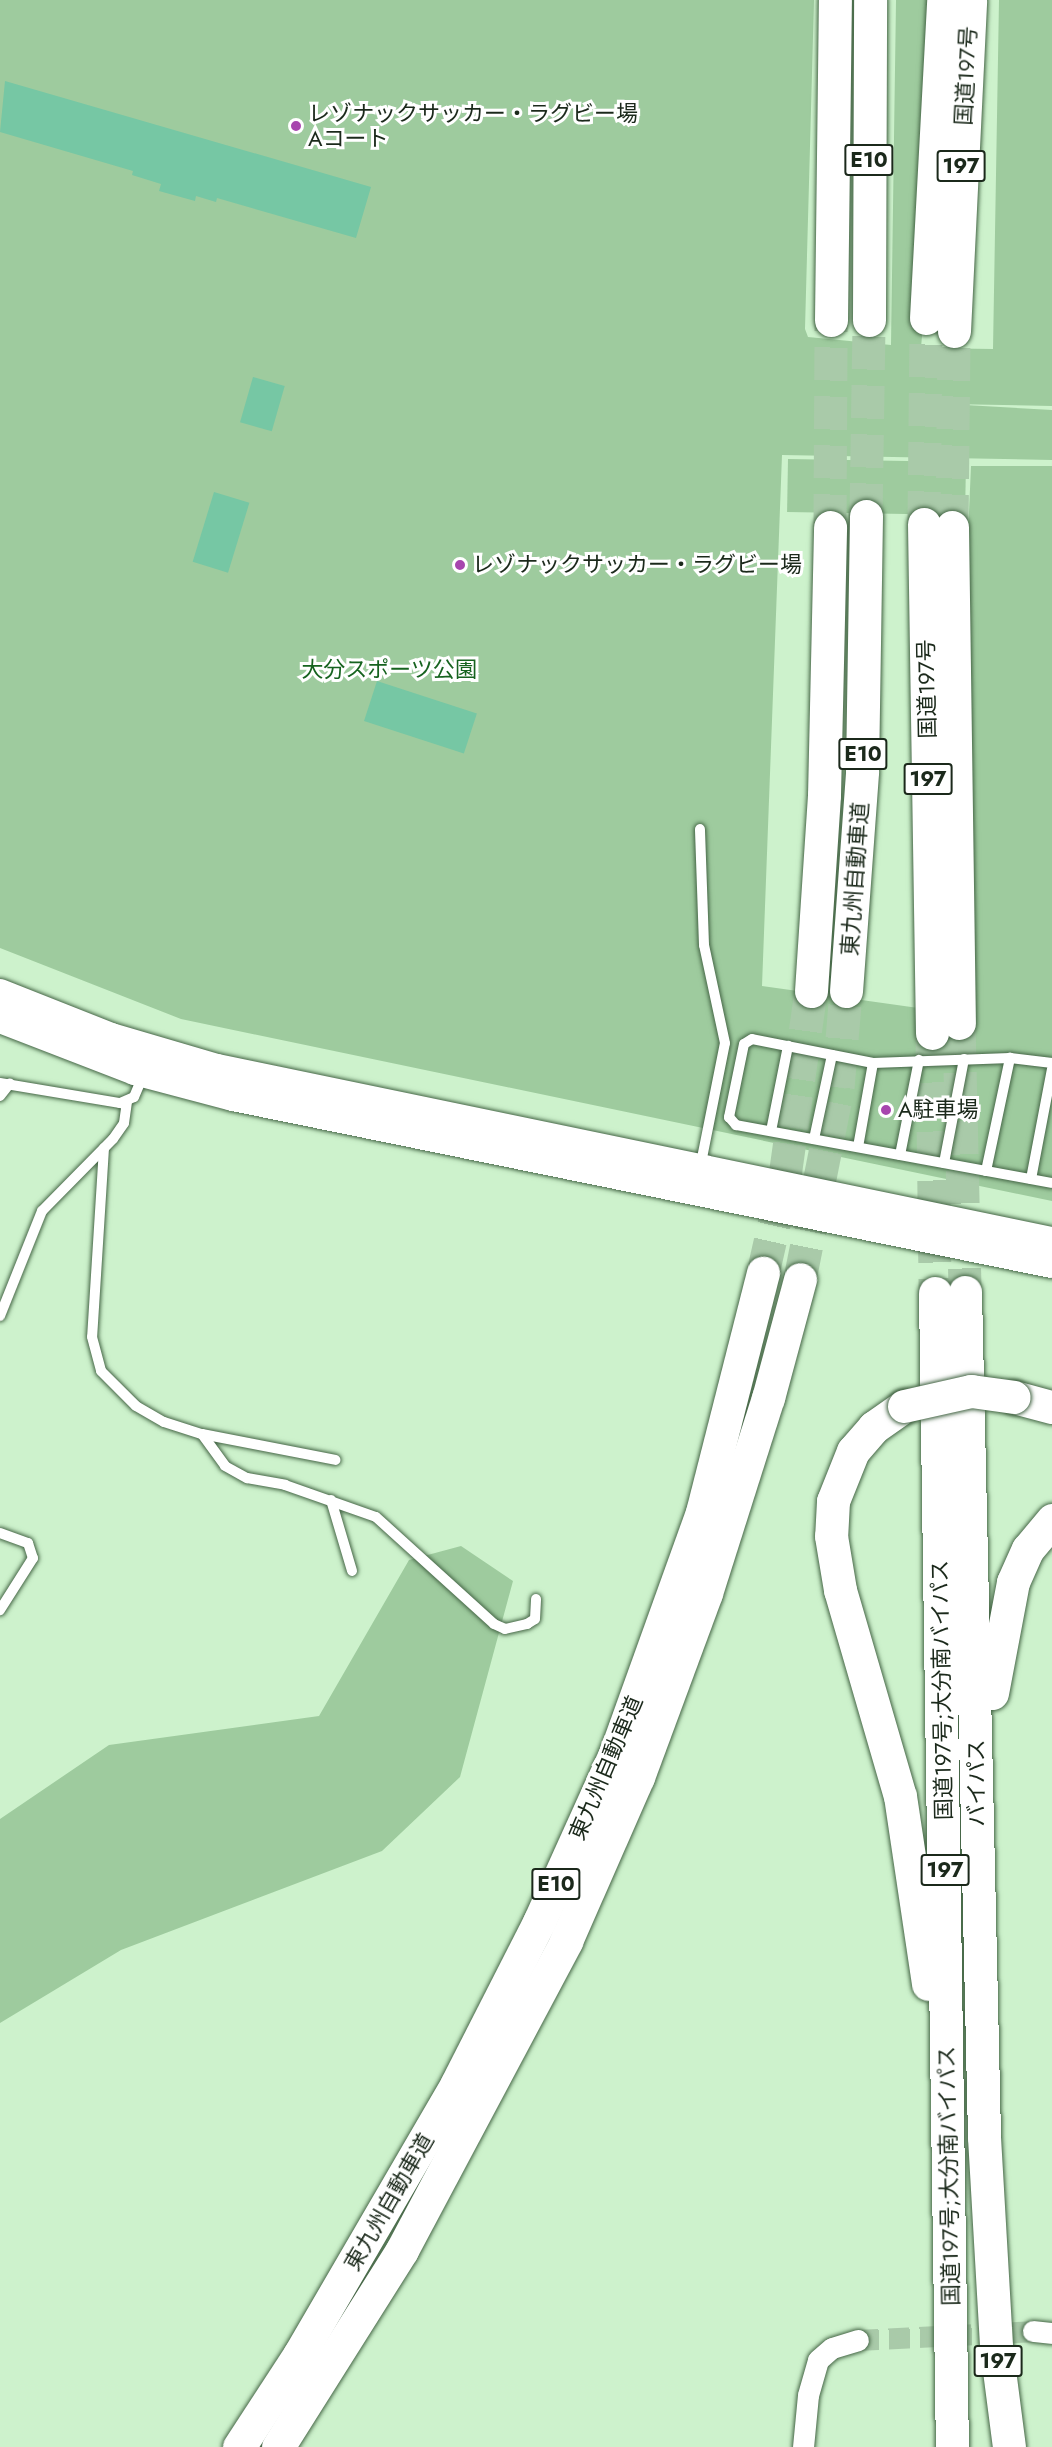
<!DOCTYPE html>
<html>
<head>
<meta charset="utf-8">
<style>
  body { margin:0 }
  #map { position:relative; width:1052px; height:2447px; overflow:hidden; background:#cdf2cc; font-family:Jost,"Noto Sans JP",sans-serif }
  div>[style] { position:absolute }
  .green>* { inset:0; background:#9ecb9e; transform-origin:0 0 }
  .building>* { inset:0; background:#76c7a4; transform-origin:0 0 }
  .street-tunnel>* { height:21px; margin-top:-10.5px; transform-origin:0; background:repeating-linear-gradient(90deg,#a9caa9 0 21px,transparent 0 31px) }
  .highway-tunnel>* { height:33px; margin-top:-16.5px; transform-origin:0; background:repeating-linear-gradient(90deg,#a9caa9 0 33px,transparent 0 49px) }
  .roads { filter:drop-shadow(0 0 2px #456646) drop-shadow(0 0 2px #456646) }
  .lane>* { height:10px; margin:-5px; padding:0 5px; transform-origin:5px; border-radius:5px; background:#fff }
  .street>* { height:21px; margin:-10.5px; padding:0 10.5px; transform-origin:10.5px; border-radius:10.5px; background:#fff }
  .secondary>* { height:28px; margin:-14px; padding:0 14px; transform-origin:14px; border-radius:14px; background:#fff }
  .highway>* { height:33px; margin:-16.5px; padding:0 16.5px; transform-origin:16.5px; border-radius:16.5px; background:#fff }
  .bridges { filter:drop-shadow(0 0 2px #456646) drop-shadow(0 0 2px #456646) }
  .highway-bridge>* { height:33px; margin:-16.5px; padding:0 16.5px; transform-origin:16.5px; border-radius:16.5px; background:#fff }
  .dots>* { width:16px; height:16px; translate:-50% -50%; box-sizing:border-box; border:3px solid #fff; border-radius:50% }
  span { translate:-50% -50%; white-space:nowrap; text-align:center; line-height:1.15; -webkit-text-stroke:6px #fff; paint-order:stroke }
  .shield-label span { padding:2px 4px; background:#fff; border:2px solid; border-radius:4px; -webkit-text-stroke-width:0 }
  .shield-label { font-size:21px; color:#1b291b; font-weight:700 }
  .street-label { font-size:22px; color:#1b291b }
  .poi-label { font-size:22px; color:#1b291b }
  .left { translate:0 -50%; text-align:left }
  .park-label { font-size:22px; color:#16631f }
</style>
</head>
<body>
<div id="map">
  <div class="green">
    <i style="clip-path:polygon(0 0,814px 0,805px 329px,808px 337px,891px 345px,896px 0,950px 0,921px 348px,993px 349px,999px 0,1052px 0,1052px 406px,947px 404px,1052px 410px,1052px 460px,782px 455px,762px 986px,968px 1015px,965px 604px,971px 466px,1052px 466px,1052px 1201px,181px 1019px,0 948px)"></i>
    <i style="left:788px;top:459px;width:178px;height:53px;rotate:1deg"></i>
    <i style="clip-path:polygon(461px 1546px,513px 1581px,460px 1777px,382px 1851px,121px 1950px,0 2023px,0 1819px,109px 1745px,319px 1716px,409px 1560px)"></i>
  </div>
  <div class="building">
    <i style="clip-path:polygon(5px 81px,371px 187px,356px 238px,217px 198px,216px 202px,196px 196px,195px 201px,159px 191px,161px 184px,132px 175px,133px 171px,0 132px)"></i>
    <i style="left:253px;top:377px;width:33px;height:47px;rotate:16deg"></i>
    <i style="left:214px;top:492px;width:37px;height:73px;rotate:17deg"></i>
    <i style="left:377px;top:681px;width:105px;height:42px;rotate:18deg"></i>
  </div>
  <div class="street-tunnel">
    <i style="left:858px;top:2340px;width:175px;rotate:-2.9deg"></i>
  </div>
  <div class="highway-tunnel">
    <i style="left:866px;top:516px;width:196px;rotate:-89.1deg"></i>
    <i style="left:924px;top:524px;width:206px;rotate:-89.4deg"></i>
    <i style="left:830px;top:527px;width:207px;rotate:-89.7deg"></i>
    <i style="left:952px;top:527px;width:196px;rotate:-89.4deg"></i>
    <i style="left:959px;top:1023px;width:269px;rotate:88.7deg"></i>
    <i style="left:932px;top:1033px;width:260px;rotate:89.3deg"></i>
    <i style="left:763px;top:1273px;width:99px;rotate:-77.2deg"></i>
    <i style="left:785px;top:1176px;width:187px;rotate:-82deg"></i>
    <i style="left:800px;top:1279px;width:196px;rotate:-78.8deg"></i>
    <i style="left:838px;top:1087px;width:96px;rotate:-85.2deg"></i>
  </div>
  <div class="roads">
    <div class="lane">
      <i style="left:1052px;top:1063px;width:42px;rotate:-173.2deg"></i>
      <i style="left:1010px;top:1058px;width:137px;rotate:177.9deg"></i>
      <i style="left:873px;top:1063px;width:123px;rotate:-168.8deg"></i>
      <i style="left:752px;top:1039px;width:9px;rotate:148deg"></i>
      <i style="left:744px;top:1044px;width:75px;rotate:101.6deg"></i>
      <i style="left:729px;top:1117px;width:11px;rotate:49deg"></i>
      <i style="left:736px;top:1125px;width:321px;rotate:10.4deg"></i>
      <i style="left:0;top:1083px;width:122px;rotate:9.5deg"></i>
      <i style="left:120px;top:1103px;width:15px;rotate:-23deg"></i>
      <i style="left:134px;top:1097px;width:25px;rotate:-67deg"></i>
      <i style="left:0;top:1096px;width:16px;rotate:-52deg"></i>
      <i style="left:771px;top:1131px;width:87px;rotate:-78.7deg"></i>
      <i style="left:814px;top:1139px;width:86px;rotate:-77.9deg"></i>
      <i style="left:858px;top:1147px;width:85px;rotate:-79.9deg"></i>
      <i style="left:104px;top:1148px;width:189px;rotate:93.6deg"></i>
      <i style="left:92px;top:1337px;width:35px;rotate:75deg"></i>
      <i style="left:101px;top:1371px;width:49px;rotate:45deg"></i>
      <i style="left:136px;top:1406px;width:32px;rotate:30deg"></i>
      <i style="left:164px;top:1422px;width:40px;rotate:18deg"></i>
      <i style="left:202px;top:1434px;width:136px;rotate:11deg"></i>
      <i style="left:900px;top:1155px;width:97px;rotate:-78.7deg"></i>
      <i style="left:944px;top:1163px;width:106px;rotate:-79.1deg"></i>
      <i style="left:700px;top:1168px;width:127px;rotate:-78.7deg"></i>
      <i style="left:725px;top:1043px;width:100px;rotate:-102.1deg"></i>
      <i style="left:704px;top:945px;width:116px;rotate:-92deg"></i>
      <i style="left:986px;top:1171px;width:116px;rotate:-78deg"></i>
      <i style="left:1031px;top:1179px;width:112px;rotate:-79.2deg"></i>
      <i style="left:0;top:1316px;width:113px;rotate:-68.2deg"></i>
      <i style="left:42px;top:1211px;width:101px;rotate:-45.4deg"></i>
      <i style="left:113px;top:1139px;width:19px;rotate:-55deg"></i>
      <i style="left:124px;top:1123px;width:22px;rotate:-82deg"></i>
      <i style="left:202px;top:1434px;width:39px;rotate:54deg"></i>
      <i style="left:225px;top:1466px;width:25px;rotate:29deg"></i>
      <i style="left:247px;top:1478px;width:39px;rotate:10deg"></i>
      <i style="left:285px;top:1485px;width:96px;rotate:19.4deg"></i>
      <i style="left:376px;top:1517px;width:159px;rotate:42.2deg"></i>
      <i style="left:494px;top:1624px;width:12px;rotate:24deg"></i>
      <i style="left:505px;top:1629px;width:23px;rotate:-13deg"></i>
      <i style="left:527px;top:1624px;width:9px;rotate:-32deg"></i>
      <i style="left:535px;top:1619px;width:20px;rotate:-87deg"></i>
      <i style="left:331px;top:1500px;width:74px;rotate:73.5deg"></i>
      <i style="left:0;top:1533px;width:30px;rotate:20deg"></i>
      <i style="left:28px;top:1543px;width:16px;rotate:72deg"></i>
      <i style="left:33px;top:1558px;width:62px;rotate:122.4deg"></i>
    </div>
    <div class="street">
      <i style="left:1033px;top:2331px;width:19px;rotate:6deg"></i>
      <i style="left:803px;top:2447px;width:52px;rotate:-84.5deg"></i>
      <i style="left:808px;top:2395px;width:36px;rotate:-74deg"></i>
      <i style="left:818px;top:2360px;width:18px;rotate:-41deg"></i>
      <i style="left:832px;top:2348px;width:27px;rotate:-17deg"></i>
    </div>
    <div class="secondary">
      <i style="left:0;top:993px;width:119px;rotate:21.6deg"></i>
      <i style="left:111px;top:1037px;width:110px;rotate:16.3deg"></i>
      <i style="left:217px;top:1068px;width:853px;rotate:11.71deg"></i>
      <i style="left:0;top:1019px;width:145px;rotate:21.1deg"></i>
      <i style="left:135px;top:1071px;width:101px;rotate:14.9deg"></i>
      <i style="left:233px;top:1097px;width:836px;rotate:11.53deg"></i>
    </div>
    <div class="highway">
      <i style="left:926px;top:318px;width:318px;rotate:-86.9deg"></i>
      <i style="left:831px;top:320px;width:320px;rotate:-89.3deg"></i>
      <i style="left:869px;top:320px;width:320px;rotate:-89.8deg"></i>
      <i style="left:954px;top:331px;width:331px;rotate:-87.2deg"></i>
      <i style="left:924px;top:524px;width:509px;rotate:89.1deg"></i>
      <i style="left:952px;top:527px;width:496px;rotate:89.2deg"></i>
      <i style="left:811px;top:991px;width:196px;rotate:-86.2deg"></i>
      <i style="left:824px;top:795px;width:268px;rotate:-88.7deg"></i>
      <i style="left:846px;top:991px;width:221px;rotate:-85.8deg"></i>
      <i style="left:862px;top:771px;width:255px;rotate:-89.1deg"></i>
      <i style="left:965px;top:1292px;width:845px;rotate:88.71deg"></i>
      <i style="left:984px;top:2137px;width:210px;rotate:86.7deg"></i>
      <i style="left:996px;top:2347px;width:101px;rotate:82.6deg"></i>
      <i style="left:935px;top:1293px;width:1154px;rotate:89.16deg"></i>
      <i style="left:1014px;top:1397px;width:39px;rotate:15deg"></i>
      <i style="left:904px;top:1406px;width:37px;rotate:145deg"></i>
      <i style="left:874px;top:1427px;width:32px;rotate:131deg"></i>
      <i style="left:853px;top:1451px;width:54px;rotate:111.8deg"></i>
      <i style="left:833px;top:1501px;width:35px;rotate:93deg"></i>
      <i style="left:831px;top:1536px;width:55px;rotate:80.5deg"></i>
      <i style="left:840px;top:1590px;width:215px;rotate:73.8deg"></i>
      <i style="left:900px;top:1796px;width:190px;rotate:81.5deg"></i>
      <i style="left:992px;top:1693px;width:113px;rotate:-79.3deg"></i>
      <i style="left:1013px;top:1582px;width:36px;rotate:-66deg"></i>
      <i style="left:1028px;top:1549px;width:38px;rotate:-50deg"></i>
      <i style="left:239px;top:2447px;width:110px;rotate:-56.9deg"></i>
      <i style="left:299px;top:2355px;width:315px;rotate:-59.8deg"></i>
      <i style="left:457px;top:2083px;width:181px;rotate:-63deg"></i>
      <i style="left:539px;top:1922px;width:184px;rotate:-65.7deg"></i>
      <i style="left:615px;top:1754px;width:257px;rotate:-70.2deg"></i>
      <i style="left:702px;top:1512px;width:247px;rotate:-75.7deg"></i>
      <i style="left:278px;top:2447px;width:233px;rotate:-57.8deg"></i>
      <i style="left:402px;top:2250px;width:350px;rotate:-62deg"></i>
      <i style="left:566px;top:1941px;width:179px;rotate:-66.3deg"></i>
      <i style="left:638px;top:1777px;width:196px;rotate:-69.7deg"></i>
      <i style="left:706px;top:1593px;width:205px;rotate:-72.4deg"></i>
      <i style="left:768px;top:1398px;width:123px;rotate:-74.9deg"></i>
    </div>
  </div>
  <div class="bridges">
    <div class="highway-bridge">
      <i style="left:904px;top:1406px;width:69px;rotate:-12.6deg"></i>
      <i style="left:971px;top:1391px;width:43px;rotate:7.9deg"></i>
    </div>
  </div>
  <div class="dots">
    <i style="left:296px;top:126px;background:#a746ae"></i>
    <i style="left:460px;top:565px;background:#a746ae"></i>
    <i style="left:886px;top:1110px;background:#a746ae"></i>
  </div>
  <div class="shield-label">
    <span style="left:869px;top:160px">E10</span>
    <span style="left:961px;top:166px">197</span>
    <span style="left:863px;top:754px">E10</span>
    <span style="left:928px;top:779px">197</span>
    <span style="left:945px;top:1870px">197</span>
    <span style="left:556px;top:1884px">E10</span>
    <span style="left:998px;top:2361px">197</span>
  </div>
  <div class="street-label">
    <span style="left:966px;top:76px;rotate:-87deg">国道197号</span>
    <span style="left:927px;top:689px;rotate:-91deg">国道197号</span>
    <span style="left:855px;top:879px;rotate:-86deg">東九州自動車道</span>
    <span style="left:942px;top:1690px;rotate:-91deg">国道197号;大分南バイパス</span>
    <span style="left:606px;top:1768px;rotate:-67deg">東九州自動車道</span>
    <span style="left:977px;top:1783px;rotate:-90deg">バイパス</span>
    <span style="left:949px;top:2176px;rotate:-91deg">国道197号;大分南バイパス</span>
    <span style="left:389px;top:2202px;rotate:-60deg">東九州自動車道</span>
  </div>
  <div class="poi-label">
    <span class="left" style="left:308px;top:126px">レゾナックサッカー・ラグビー場<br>Aコート</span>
    <span class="left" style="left:472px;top:565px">レゾナックサッカー・ラグビー場</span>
    <span class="left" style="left:898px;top:1110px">A駐車場</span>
  </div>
  <div class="park-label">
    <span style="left:389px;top:670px">大分スポーツ公園</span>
  </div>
</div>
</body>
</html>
